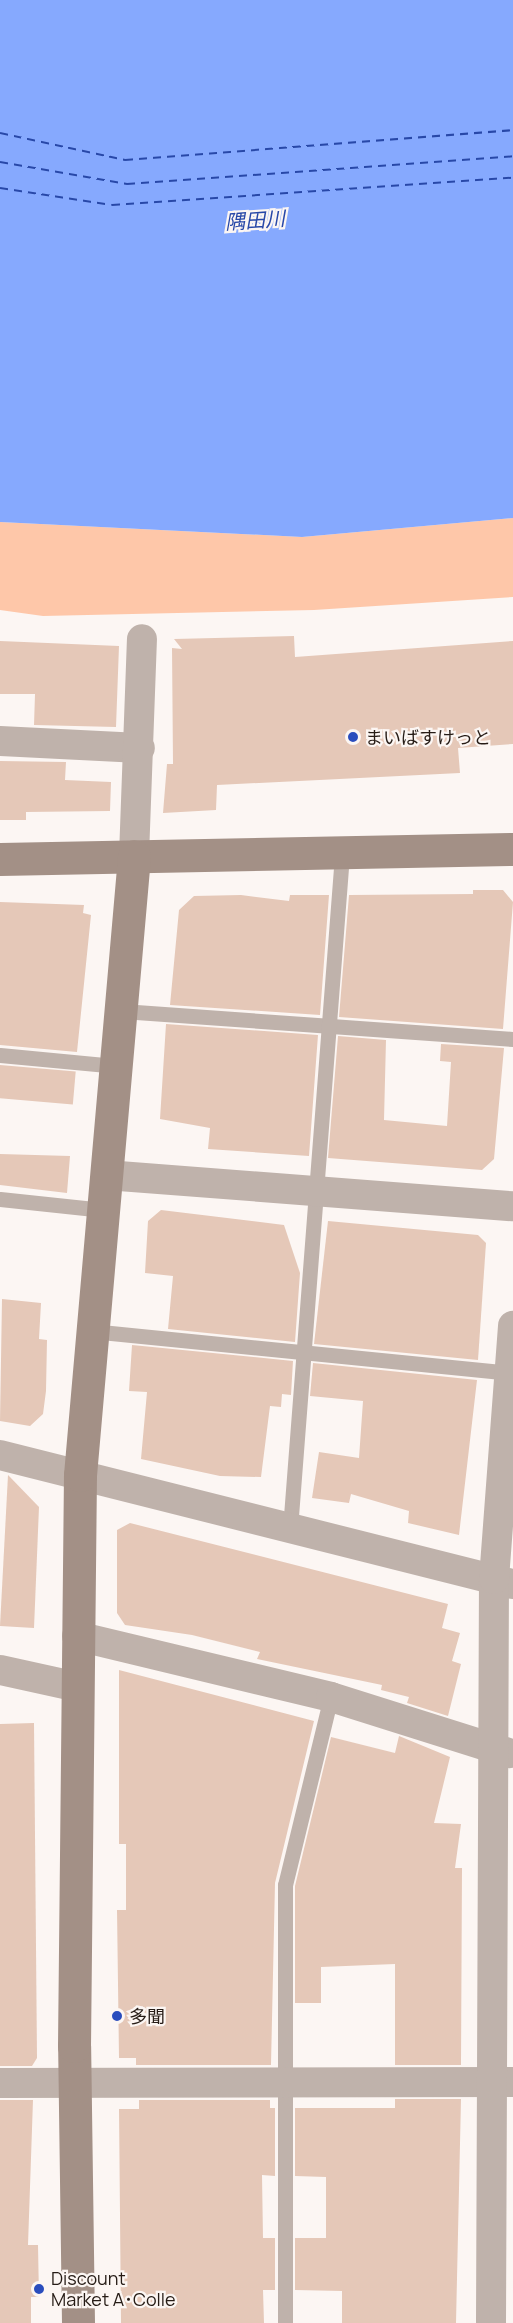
<!DOCTYPE html>
<html>
<head>
<meta charset="utf-8">
<style>
  body { margin:0 }
  #map { position:relative; width:513px; height:2323px; overflow:hidden; background:#fcf6f3; font-family:Manrope,"Noto Sans JP",sans-serif }
  div>[style] { position:absolute }
  .green>* { inset:0; background:#fec7a9 }
  .water>* { inset:0; background:#86a9fe }
  .ferry>* { height:1.5px; margin-top:-0.75px; transform-origin:0; background:repeating-linear-gradient(90deg,#2848a8 0 8px,transparent 0 14px) }
  .building>* { inset:0; background:#e5c8b8; transform-origin:0 0 }
  .lane>* { height:15px; margin:-7.5px; padding:0 7.5px; transform-origin:7.5px; border-radius:7.5px; background:#bfb2ab }
  .street>* { height:30px; margin:-15px; padding:0 15px; transform-origin:15px; border-radius:15px; background:#bfb2ab }
  .secondary>* { height:33px; margin:-16.5px; padding:0 16.5px; transform-origin:16.5px; border-radius:16.5px; background:#a39086 }
  .dots>* { width:16px; height:16px; translate:-50% -50%; box-sizing:border-box; border:3px solid #fcf6f3; border-radius:50% }
  span { translate:-50% -50%; white-space:nowrap; text-align:center; line-height:1.15; -webkit-text-stroke:4.5px #fcf6f3; paint-order:stroke }
  .poi-label { font-size:18px; color:#261c16 }
  .left { translate:0 -50%; text-align:left }
  .water-label { font-size:20px; color:#2848a8; font-style:italic }
</style>
</head>
<body>
<div id="map">
  <div class="green">
    <i style="clip-path:polygon(513px 518px,513px 597px,314px 610px,43px 616px,0 610px,0 522px,302px 537px)"></i>
  </div>
  <div class="water">
    <i style="clip-path:polygon(0 0,513px 0,513px 518px,302px 537px,0 522px)"></i>
  </div>
  <div class="ferry">
    <i style="left:0;top:133px;width:128px;rotate:12.2deg"></i>
    <i style="left:125px;top:160px;width:389px;rotate:-4.4deg"></i>
    <i style="left:0;top:162px;width:129px;rotate:9.8deg"></i>
    <i style="left:127px;top:184px;width:387px;rotate:-4.1deg"></i>
    <i style="left:0;top:188px;width:113px;rotate:8.6deg"></i>
    <i style="left:112px;top:205px;width:402px;rotate:-3.9deg"></i>
  </div>
  <div class="building">
    <i style="clip-path:polygon(294px 636px,295px 657px,513px 641px,513px 744px,458px 748px,460px 773px,217px 785px,216px 810px,163px 813px,167px 764px,173px 764px,172px 648px,182px 649px,174px 639px)"></i>
    <i style="clip-path:polygon(0 641px,119px 646px,116px 727px,34px 725px,35px 694px,0 694px)"></i>
    <i style="clip-path:polygon(0 761px,66px 762px,65px 780px,111px 782px,110px 811px,26px 812px,26px 820px,0 820px)"></i>
    <i style="clip-path:polygon(473px 890px,503px 890px,513px 902px,503px 1029px,339px 1017px,349px 895px,473px 894px)"></i>
    <i style="clip-path:polygon(241px 895px,289px 901px,290px 895px,329px 895px,320px 1015px,170px 1005px,179px 910px,194px 896px)"></i>
    <i style="clip-path:polygon(0 902px,84px 905px,83px 913px,91px 915px,77px 1052px,0 1045px)"></i>
    <i style="clip-path:polygon(166px 1024px,318px 1035px,309px 1156px,208px 1149px,210px 1128px,160px 1119px)"></i>
    <i style="clip-path:polygon(338px 1036px,386px 1040px,384px 1120px,447px 1126px,451px 1062px,440px 1061px,441px 1044px,504px 1048px,494px 1159px,482px 1170px,328px 1158px)"></i>
    <i style="left:0;top:1065px;width:76px;height:33px;rotate:5deg"></i>
    <i style="clip-path:polygon(0 1154px,70px 1156px,67px 1193px,0 1185px)"></i>
    <i style="clip-path:polygon(161px 1210px,284px 1225px,300px 1273px,295px 1342px,168px 1329px,173px 1276px,145px 1273px,148px 1221px)"></i>
    <i style="clip-path:polygon(328px 1221px,478px 1235px,486px 1243px,478px 1360px,314px 1344px)"></i>
    <i style="clip-path:polygon(2px 1299px,41px 1303px,39px 1339px,47px 1340px,46px 1391px,43px 1414px,30px 1426px,0 1421px)"></i>
    <i style="clip-path:polygon(132px 1345px,293px 1361px,291px 1395px,282px 1394px,281px 1407px,270px 1406px,261px 1477px,220px 1476px,141px 1459px,147px 1392px,129px 1391px)"></i>
    <i style="clip-path:polygon(313px 1363px,477px 1380px,459px 1535px,408px 1523px,409px 1511px,351px 1494px,349px 1503px,312px 1498px,319px 1452px,359px 1458px,363px 1401px,310px 1396px)"></i>
    <i style="clip-path:polygon(8px 1475px,39px 1507px,34px 1628px,0 1626px)"></i>
    <i style="clip-path:polygon(130px 1523px,448px 1604px,442px 1628px,460px 1633px,452px 1661px,461px 1664px,448px 1716px,407px 1703px,409px 1697px,381px 1690px,382px 1685px,257px 1659px,260px 1652px,192px 1635px,125px 1625px,117px 1613px,117px 1530px)"></i>
    <i style="clip-path:polygon(119px 1670px,314px 1721px,275px 1883px,271px 2065px,136px 2065px,136px 2058px,119px 2058px,117px 1910px,126px 1910px,126px 1844px,119px 1844px)"></i>
    <i style="clip-path:polygon(34px 1723px,37px 2058px,32px 2066px,0 2066px,0 1724px)"></i>
    <i style="clip-path:polygon(399px 1736px,450px 1757px,434px 1823px,461px 1824px,455px 1868px,462px 1868px,461px 2065px,395px 2065px,395px 1964px,321px 1967px,321px 2003px,295px 2003px,295px 1886px,331px 1737px,395px 1753px)"></i>
    <i style="clip-path:polygon(395px 2099px,461px 2099px,456px 2323px,342px 2323px,342px 2291px,295px 2290px,295px 2238px,326px 2238px,326px 2177px,295px 2176px,295px 2108px,395px 2108px)"></i>
    <i style="clip-path:polygon(0 2100px,33px 2100px,28px 2245px,38px 2245px,39px 2297px,31px 2297px,31px 2323px,0 2323px)"></i>
    <i style="clip-path:polygon(139px 2100px,270px 2100px,270px 2108px,275px 2108px,275px 2176px,262px 2175px,263px 2238px,275px 2238px,275px 2290px,263px 2290px,264px 2323px,121px 2323px,119px 2109px,139px 2109px)"></i>
  </div>
  <div class="lane">
    <i style="left:122px;top:1011px;width:392px;rotate:4.1deg"></i>
    <i style="left:0;top:1055px;width:118px;rotate:5.4deg"></i>
    <i style="left:0;top:1199px;width:104px;rotate:6.1deg"></i>
    <i style="left:91px;top:1331px;width:420px;rotate:5.7deg"></i>
    <i style="left:290px;top:1529px;width:677px;rotate:-85.59deg"></i>
    <i style="left:285px;top:2323px;width:438px;rotate:-90deg"></i>
    <i style="left:285px;top:1885px;width:194px;rotate:-76.3deg"></i>
  </div>
  <div class="street">
    <i style="left:0;top:741px;width:140px;rotate:2.9deg"></i>
    <i style="left:134px;top:856px;width:217px;rotate:-87.9deg"></i>
    <i style="left:106px;top:1175px;width:408px;rotate:4.4deg"></i>
    <i style="left:0;top:1455px;width:528px;rotate:14.14deg"></i>
    <i style="left:77px;top:1636px;width:261px;rotate:13.5deg"></i>
    <i style="left:331px;top:1697px;width:187px;rotate:17.5deg"></i>
    <i style="left:0;top:1670px;width:79px;rotate:12.4deg"></i>
    <i style="left:0;top:2083px;width:513px;rotate:-0.11deg"></i>
    <i style="left:491px;top:2323px;width:744px;rotate:-89.77deg"></i>
    <i style="left:494px;top:1579px;width:254px;rotate:-85.7deg"></i>
  </div>
  <div class="secondary">
    <i style="left:0;top:859px;width:513px;rotate:-1.12deg"></i>
    <i style="left:78px;top:2323px;width:277px;rotate:-90.8deg"></i>
    <i style="left:74px;top:2046px;width:571px;rotate:-89.4deg"></i>
    <i style="left:80px;top:1475px;width:621px;rotate:-85.01deg"></i>
  </div>
  <div class="dots">
    <i style="left:353px;top:737px;background:#2a4dbd"></i>
    <i style="left:117px;top:2016px;background:#2a4dbd"></i>
    <i style="left:39px;top:2289px;background:#2a4dbd"></i>
  </div>
  <div class="poi-label">
    <span class="left" style="left:365px;top:737px">まいばすけっと</span>
    <span class="left" style="left:129px;top:2016px">多聞</span>
    <span class="left" style="left:51px;top:2289px">Discount<br>Market A･Colle</span>
  </div>
  <div class="water-label">
    <span style="left:255px;top:220px;rotate:-4deg">隅田川</span>
  </div>
</div>
</body>
</html>
